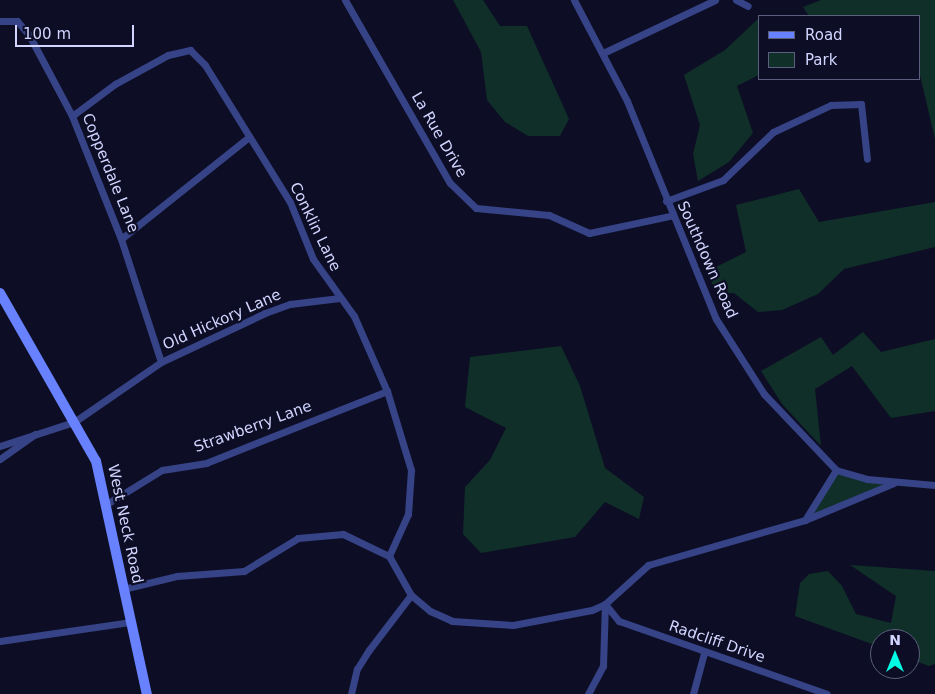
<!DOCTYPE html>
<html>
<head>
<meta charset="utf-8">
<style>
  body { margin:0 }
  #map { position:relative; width:935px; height:694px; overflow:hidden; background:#0d0e25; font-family:"DejaVu Sans",sans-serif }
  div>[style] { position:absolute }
  .green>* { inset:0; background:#102f28 }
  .street>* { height:7px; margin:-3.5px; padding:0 3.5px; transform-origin:3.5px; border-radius:3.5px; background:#364386 }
  .secondary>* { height:10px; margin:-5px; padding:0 5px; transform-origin:5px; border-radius:5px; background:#6882ff }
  span { translate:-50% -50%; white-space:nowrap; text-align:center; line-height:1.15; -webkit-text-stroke:4.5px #0d0e25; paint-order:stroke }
  .street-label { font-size:15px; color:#d1d5ff }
  .legend { position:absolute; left:758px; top:15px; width:162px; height:65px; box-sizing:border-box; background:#0d0e25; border:1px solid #5b5e7c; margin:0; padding:6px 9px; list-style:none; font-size:15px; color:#d1d5ff }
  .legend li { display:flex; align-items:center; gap:10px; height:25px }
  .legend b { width:25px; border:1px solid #5b5e7c }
  .north { position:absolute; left:870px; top:629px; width:50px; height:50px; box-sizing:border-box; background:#0d0e25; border:1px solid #5b5e7c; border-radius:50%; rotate:0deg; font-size:14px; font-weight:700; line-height:20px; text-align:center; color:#d1d5ff }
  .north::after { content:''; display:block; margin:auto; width:18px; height:22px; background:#00fce3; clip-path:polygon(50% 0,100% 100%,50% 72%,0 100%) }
  .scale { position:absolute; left:15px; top:25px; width:119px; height:22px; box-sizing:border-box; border:2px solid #d1d5ff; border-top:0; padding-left:6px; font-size:15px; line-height:18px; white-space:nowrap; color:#d1d5ff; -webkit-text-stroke:4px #0d0e25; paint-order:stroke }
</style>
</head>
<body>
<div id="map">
  <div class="green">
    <i style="clip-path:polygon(453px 0,483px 0,500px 26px,527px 26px,569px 119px,560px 136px,528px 136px,505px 122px,487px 100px,481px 52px)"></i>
    <i style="clip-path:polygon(821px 0,935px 0,935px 139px,919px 71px,919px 16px,809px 16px,803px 7px)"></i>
    <i style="clip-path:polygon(759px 18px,759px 75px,737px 86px,753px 133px,729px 162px,698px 181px,693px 154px,700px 125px,684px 75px,725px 50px)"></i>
    <i style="clip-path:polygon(799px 189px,819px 222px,935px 202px,935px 247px,844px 269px,818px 294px,782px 310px,758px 312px,734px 293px,717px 293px,706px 272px,746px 252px,736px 205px)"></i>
    <i style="clip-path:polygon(863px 332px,881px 352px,935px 339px,935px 411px,891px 418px,852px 366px,815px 389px,821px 446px,782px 404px,761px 371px,821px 337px,833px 355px)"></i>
    <i style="clip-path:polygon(561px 346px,580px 386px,605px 468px,644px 497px,639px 519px,605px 502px,575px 537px,481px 553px,463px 534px,465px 487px,490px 460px,506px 428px,465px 407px,470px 357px)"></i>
    <i style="clip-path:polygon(838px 474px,867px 482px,885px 484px,813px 515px)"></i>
    <i style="clip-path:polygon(850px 565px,935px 571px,935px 664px,929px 666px,910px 659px,910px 639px,880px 639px,880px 647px,795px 616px,800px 583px,809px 574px,828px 571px,842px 586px,856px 614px,891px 623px,896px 596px)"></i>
  </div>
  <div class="street">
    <i style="left:345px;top:0;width:211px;rotate:60.2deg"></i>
    <i style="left:450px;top:183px;width:36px;rotate:44deg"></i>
    <i style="left:476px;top:208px;width:73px;rotate:5.5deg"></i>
    <i style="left:549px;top:215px;width:44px;rotate:24.2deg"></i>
    <i style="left:589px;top:233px;width:83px;rotate:-11.9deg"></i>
    <i style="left:574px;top:0;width:114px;rotate:62.3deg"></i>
    <i style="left:627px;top:101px;width:235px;rotate:67.8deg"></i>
    <i style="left:716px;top:319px;width:89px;rotate:57.4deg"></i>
    <i style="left:764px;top:394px;width:105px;rotate:46.5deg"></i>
    <i style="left:836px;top:470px;width:32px;rotate:16deg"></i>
    <i style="left:867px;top:479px;width:68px;rotate:5deg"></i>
    <i style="left:736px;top:0;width:13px;rotate:27deg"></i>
    <i style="left:0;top:21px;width:17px"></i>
    <i style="left:17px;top:21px;width:18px;rotate:49deg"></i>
    <i style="left:29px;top:35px;width:92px;rotate:62deg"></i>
    <i style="left:72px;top:116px;width:132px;rotate:68.3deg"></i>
    <i style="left:121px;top:239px;width:129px;rotate:72deg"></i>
    <i style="left:603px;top:53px;width:124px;rotate:-25.3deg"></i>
    <i style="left:72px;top:116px;width:54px;rotate:-36.7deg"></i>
    <i style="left:115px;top:84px;width:60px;rotate:-28.7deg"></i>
    <i style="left:168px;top:55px;width:23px;rotate:-13deg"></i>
    <i style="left:190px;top:50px;width:21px;rotate:45deg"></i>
    <i style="left:205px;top:65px;width:161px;rotate:58.2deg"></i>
    <i style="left:290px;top:202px;width:61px;rotate:68deg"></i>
    <i style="left:313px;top:259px;width:70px;rotate:54.3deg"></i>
    <i style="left:354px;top:316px;width:82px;rotate:66.3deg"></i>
    <i style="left:387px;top:391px;width:83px;rotate:73.1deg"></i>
    <i style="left:411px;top:470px;width:44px;rotate:93.9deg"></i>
    <i style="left:408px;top:514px;width:46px;rotate:114.3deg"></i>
    <i style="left:666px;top:201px;width:61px;rotate:-20.2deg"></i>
    <i style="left:723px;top:180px;width:69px;rotate:-43.8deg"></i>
    <i style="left:773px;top:132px;width:64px;rotate:-25deg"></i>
    <i style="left:831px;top:105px;width:30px;rotate:-2deg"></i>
    <i style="left:861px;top:104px;width:55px;rotate:83.8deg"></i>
    <i style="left:121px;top:239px;width:164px;rotate:-38.6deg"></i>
    <i style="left:0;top:446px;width:78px;rotate:-18deg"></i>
    <i style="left:74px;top:422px;width:106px;rotate:-34.6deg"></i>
    <i style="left:161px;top:362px;width:115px;rotate:-25.2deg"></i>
    <i style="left:265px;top:313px;width:27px;rotate:-20deg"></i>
    <i style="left:290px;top:304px;width:50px;rotate:-6.8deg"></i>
    <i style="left:0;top:459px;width:43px;rotate:-35.5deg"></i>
    <i style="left:105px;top:505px;width:67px;rotate:-31.6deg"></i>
    <i style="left:162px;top:470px;width:45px;rotate:-9deg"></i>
    <i style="left:206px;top:463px;width:195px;rotate:-21.7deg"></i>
    <i style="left:805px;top:520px;width:59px;rotate:-58.2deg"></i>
    <i style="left:123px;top:589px;width:56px;rotate:-13.5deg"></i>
    <i style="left:177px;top:576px;width:67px;rotate:-4.3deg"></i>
    <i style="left:244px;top:571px;width:63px;rotate:-31.4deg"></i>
    <i style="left:298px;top:538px;width:45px;rotate:-5.1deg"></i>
    <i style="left:343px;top:534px;width:51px;rotate:25.6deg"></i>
    <i style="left:389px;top:556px;width:45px;rotate:60.6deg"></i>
    <i style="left:411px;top:595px;width:25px;rotate:40deg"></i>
    <i style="left:430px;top:611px;width:24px;rotate:24deg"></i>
    <i style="left:452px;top:621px;width:61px;rotate:3.8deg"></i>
    <i style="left:513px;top:625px;width:80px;rotate:-10.8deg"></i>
    <i style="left:592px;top:610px;width:14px;rotate:-25deg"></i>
    <i style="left:605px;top:604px;width:58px;rotate:-42.2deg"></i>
    <i style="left:648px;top:565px;width:163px;rotate:-16deg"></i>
    <i style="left:805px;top:520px;width:96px;rotate:-22.6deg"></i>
    <i style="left:605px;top:604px;width:22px;rotate:51deg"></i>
    <i style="left:619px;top:621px;width:220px;rotate:19.3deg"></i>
    <i style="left:0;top:641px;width:131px;rotate:-8.3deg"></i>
    <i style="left:351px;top:694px;width:26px;rotate:-77deg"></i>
    <i style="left:357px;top:669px;width:22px;rotate:-58deg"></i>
    <i style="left:369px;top:650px;width:69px;rotate:-52.6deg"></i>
    <i style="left:588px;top:694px;width:32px;rotate:-62deg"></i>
    <i style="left:603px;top:666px;width:62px;rotate:-88.2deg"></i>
    <i style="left:693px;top:694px;width:42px;rotate:-75deg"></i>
  </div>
  <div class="secondary">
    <i style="left:0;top:293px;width:193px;rotate:60.3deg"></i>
    <i style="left:96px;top:461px;width:239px;rotate:77.7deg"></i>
  </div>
  <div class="street-label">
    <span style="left:439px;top:135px;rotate:60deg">La Rue Drive</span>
    <span style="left:110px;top:173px;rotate:68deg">Copperdale Lane</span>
    <span style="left:315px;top:227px;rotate:64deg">Conklin Lane</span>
    <span style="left:707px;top:260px;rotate:66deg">Southdown Road</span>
    <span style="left:222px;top:320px;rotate:-24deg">Old Hickory Lane</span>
    <span style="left:253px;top:427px;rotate:-20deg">Strawberry Lane</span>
    <span style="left:125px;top:524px;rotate:78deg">West Neck Road</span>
    <span style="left:717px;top:642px;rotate:19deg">Radcliff Drive</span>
  </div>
  <ul class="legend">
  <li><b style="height:6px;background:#6882ff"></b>Road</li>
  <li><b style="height:14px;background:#102f28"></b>Park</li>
  </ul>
  <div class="north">N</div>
  <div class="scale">100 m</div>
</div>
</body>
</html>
